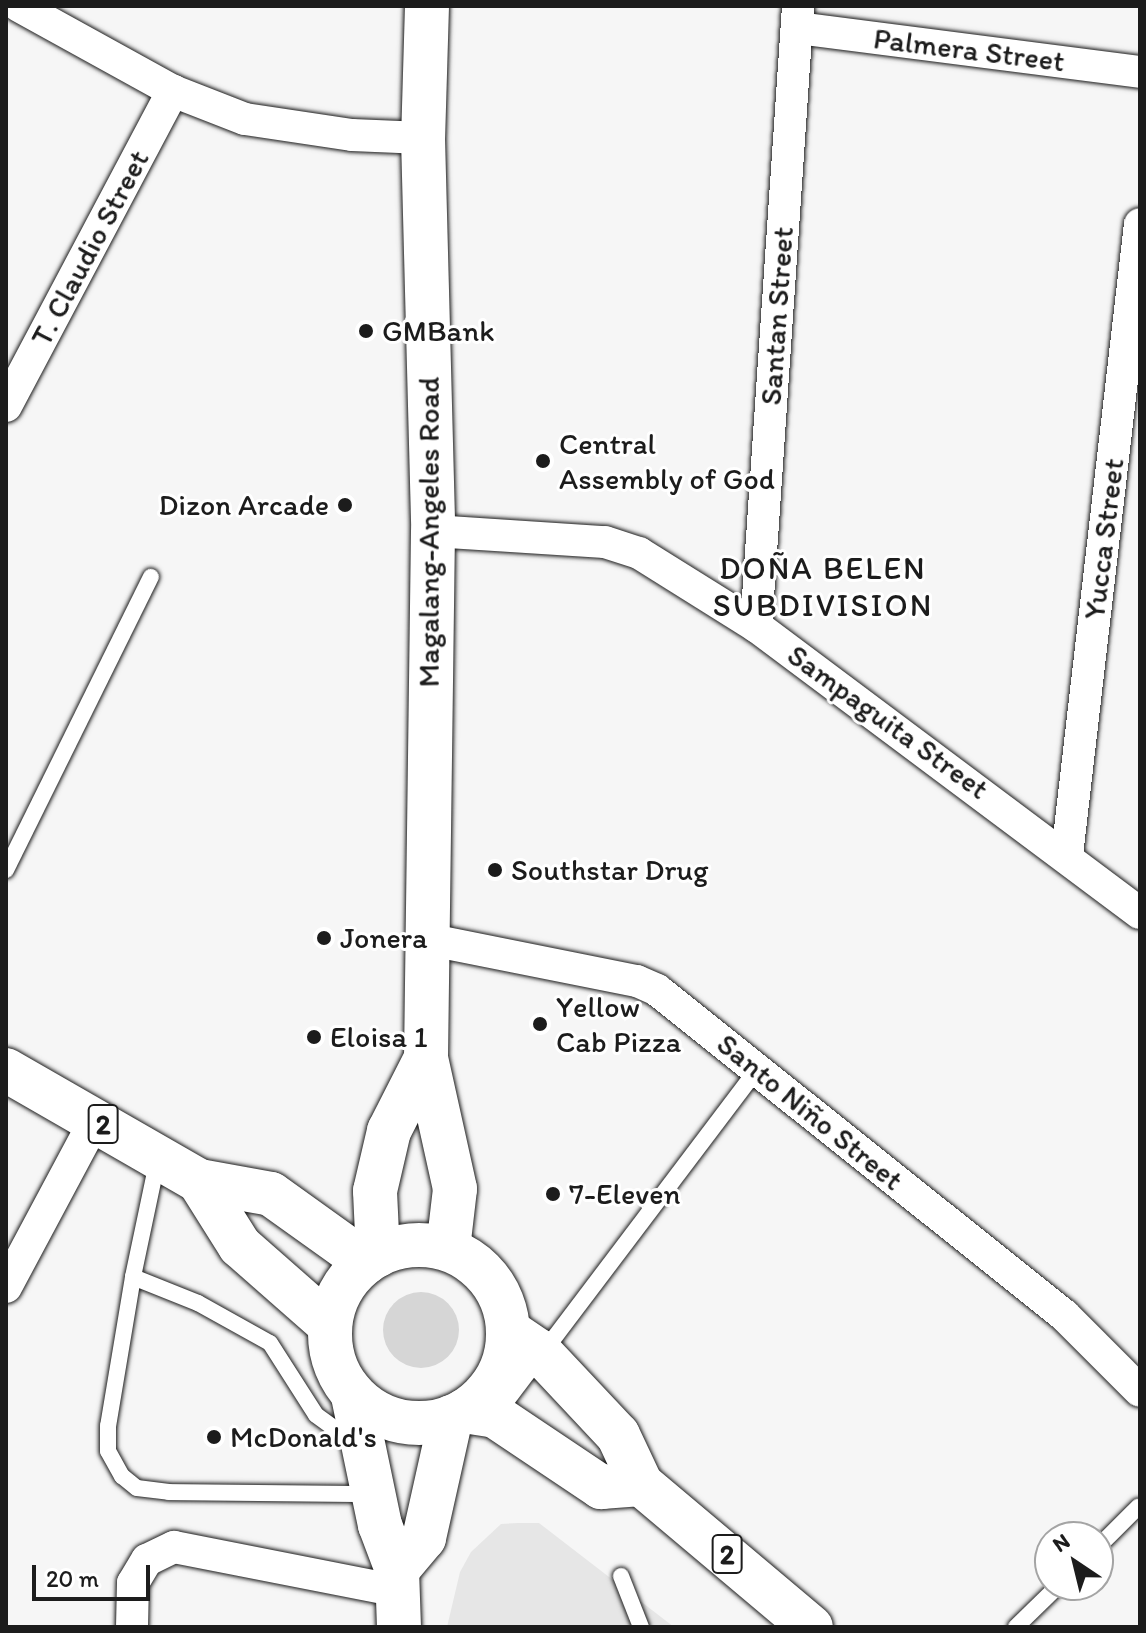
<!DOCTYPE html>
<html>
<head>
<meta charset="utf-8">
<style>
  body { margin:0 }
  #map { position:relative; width:1146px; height:1633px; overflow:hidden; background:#f6f6f6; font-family:Itim,sans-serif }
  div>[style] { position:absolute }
  .built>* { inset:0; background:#e6e6e6 }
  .green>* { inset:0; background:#d6d6d6 }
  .round { border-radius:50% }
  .roads { filter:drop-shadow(0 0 2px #1c1c1c) drop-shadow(0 0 2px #1c1c1c) }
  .service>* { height:16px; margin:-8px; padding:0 8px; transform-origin:8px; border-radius:8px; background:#fff }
  .minor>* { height:32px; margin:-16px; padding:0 16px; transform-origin:16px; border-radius:16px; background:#fff }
  .secondary>* { height:44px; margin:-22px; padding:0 22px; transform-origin:22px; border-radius:22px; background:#fff }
  .trunk>* { height:44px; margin:-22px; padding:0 22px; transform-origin:22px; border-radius:22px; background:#fff }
  .trunk>.ring { margin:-22px; padding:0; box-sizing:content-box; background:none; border:44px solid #fff; border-radius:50% }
  .dots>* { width:22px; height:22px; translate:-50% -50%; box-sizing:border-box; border:4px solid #fff; border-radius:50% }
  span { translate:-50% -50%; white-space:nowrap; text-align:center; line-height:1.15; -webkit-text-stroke:6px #fff; paint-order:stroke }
  .shield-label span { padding:2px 6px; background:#fff; border:2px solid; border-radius:6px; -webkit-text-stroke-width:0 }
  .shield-label { font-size:28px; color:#1c1c1c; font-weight:700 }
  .street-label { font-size:30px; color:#1c1c1c }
  .poi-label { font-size:30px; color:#1c1c1c }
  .left { translate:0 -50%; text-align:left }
  .right { translate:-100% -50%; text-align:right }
  .neighbourhood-label { font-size:32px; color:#1c1c1c; letter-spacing:2px }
  .frame { position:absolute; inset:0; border:8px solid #1c1c1c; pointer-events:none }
  .north { position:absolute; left:1034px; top:1521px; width:80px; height:80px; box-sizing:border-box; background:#fff; border:2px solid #a4a4a4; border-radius:50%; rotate:325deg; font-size:22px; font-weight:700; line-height:32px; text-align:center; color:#1c1c1c }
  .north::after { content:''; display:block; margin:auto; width:28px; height:36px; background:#1c1c1c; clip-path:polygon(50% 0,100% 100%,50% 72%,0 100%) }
  .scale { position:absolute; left:32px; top:1565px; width:118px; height:36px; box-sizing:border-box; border:4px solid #1c1c1c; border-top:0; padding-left:10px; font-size:24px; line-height:28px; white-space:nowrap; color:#1c1c1c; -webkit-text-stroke:6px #fff; paint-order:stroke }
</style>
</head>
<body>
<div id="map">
  <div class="built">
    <i style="clip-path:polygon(518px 1523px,539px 1523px,674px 1627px,447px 1627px,460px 1572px,471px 1552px,501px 1524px)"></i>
  </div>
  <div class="green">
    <i class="round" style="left:383px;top:1292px;width:76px;height:76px"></i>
  </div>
  <div class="roads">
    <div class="service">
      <i style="left:6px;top:870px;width:327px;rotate:-63.7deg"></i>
      <i style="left:158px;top:1158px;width:122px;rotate:101.9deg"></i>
      <i style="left:133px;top:1277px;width:70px;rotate:21.8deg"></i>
      <i style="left:198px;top:1303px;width:82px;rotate:29.1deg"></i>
      <i style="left:270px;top:1343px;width:85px;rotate:57.4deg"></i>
      <i style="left:316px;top:1415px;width:29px;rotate:36deg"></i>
      <i style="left:339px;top:1432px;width:21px;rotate:19deg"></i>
      <i style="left:133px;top:1277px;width:151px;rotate:99.5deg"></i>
      <i style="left:108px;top:1426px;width:25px;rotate:90deg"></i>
      <i style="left:108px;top:1451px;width:29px;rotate:61deg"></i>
      <i style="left:122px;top:1476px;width:19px;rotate:39deg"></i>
      <i style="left:137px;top:1488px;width:32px;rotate:7deg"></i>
      <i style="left:169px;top:1492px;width:203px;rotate:0.6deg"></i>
      <i style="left:495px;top:1416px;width:435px;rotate:-52.9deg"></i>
      <i style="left:1098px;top:1547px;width:57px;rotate:-45deg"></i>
      <i style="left:621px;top:1576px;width:55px;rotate:68.6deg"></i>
      <i style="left:1016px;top:1627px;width:60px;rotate:-44.3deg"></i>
    </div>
    <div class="minor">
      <i style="left:19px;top:6px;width:176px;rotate:28.9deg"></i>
      <i style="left:173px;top:91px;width:77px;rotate:21.3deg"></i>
      <i style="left:245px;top:119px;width:108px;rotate:8.5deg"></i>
      <i style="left:352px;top:135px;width:71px;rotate:2.4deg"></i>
      <i style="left:797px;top:28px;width:346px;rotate:7.3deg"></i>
      <i style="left:6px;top:406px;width:357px;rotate:-62.1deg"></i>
      <i style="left:433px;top:531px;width:172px;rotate:3.7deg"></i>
      <i style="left:605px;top:542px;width:36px;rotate:18deg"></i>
      <i style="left:639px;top:553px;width:138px;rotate:32deg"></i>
      <i style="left:756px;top:626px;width:479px;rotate:36.8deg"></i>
      <i style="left:756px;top:626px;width:621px;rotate:-86.12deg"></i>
      <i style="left:1067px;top:855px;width:635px;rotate:-83.4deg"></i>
      <i style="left:426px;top:939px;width:215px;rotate:11.3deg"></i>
      <i style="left:637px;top:981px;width:22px;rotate:24deg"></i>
      <i style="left:657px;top:990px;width:521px;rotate:38.61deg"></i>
      <i style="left:1064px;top:1315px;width:107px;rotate:45deg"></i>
      <i style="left:6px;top:1287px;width:189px;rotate:-61.9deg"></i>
      <i style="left:132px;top:1627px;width:44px;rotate:-88.7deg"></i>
      <i style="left:133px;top:1583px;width:27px;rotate:-59deg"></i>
      <i style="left:147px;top:1560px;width:30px;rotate:-26deg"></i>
      <i style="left:174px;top:1547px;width:229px;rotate:11.1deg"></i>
    </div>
    <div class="secondary">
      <i style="left:427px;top:6px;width:132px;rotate:91.7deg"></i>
      <i style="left:423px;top:138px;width:393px;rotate:88.5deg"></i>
      <i style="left:433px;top:531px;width:527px;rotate:90.76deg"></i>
      <i style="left:426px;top:1058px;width:134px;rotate:77.5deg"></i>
      <i style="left:455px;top:1189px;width:60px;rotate:96.7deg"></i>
      <i style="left:378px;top:1255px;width:64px;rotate:-92.7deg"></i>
      <i style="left:375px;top:1191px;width:62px;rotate:-76.9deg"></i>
      <i style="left:389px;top:1131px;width:82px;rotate:-63.1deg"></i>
      <i style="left:353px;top:1396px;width:132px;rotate:78.2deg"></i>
      <i style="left:380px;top:1525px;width:48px;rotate:69.3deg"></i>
      <i style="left:397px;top:1570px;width:57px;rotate:88deg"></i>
      <i style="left:397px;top:1570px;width:42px;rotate:-49.8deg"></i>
      <i style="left:424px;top:1538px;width:124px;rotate:-77.4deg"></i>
    </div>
    <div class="trunk">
      <i style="left:6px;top:1070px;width:223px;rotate:29.9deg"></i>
      <i style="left:199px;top:1181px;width:73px;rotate:10.2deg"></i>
      <i style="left:271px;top:1194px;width:117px;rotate:35.6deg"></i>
      <i style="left:199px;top:1181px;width:77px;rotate:57.8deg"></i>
      <i style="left:240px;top:1246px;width:120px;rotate:41.3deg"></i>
      <i class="ring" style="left:330px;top:1245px;width:134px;height:134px"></i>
      <i style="left:509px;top:1331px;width:36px;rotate:34deg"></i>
      <i style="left:539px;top:1351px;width:115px;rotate:46.8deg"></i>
      <i style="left:618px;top:1435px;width:54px;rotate:64.9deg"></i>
      <i style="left:641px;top:1484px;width:222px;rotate:40.1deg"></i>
      <i style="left:464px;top:1411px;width:31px;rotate:9deg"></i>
      <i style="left:495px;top:1416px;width:128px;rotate:33.8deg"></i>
      <i style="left:601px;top:1487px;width:40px;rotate:-4.3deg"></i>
    </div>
  </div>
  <div class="dots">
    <i style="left:366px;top:331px;background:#1c1c1c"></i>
    <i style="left:543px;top:461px;background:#1c1c1c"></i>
    <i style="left:345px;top:505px;background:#1c1c1c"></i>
    <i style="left:495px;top:870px;background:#1c1c1c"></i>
    <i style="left:324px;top:938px;background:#1c1c1c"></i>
    <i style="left:540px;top:1024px;background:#1c1c1c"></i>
    <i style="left:314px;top:1037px;background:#1c1c1c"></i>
    <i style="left:553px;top:1194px;background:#1c1c1c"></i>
    <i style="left:214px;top:1437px;background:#1c1c1c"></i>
  </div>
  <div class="shield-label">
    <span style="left:103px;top:1124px">2</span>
    <span style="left:727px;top:1554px">2</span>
  </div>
  <div class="street-label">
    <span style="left:969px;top:50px;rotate:7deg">Palmera Street</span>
    <span style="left:90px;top:248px;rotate:-62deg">T. Claudio Street</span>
    <span style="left:777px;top:316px;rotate:-86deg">Santan Street</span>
    <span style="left:429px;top:532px;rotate:-90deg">Magalang-Angeles Road</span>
    <span style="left:1104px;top:539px;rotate:-83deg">Yucca Street</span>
    <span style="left:888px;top:722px;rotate:36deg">Sampaguita Street</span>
    <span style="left:810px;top:1112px;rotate:39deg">Santo Niño Street</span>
  </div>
  <div class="poi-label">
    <span class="left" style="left:382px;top:331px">GMBank</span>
    <span class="left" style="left:559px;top:461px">Central<br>Assembly of God</span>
    <span class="right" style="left:329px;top:505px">Dizon Arcade</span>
    <span class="left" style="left:511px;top:870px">Southstar Drug</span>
    <span class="left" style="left:340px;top:938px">Jonera</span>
    <span class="left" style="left:556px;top:1024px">Yellow<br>Cab Pizza</span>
    <span class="left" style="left:330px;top:1037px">Eloisa 1</span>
    <span class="left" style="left:569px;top:1194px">7-Eleven</span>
    <span class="left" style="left:230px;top:1437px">McDonald's</span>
  </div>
  <div class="neighbourhood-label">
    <span style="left:823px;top:587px">DOÑA BELEN<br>SUBDIVISION</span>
  </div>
  <div class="frame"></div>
  <div class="north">N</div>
  <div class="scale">20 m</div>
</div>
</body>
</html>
